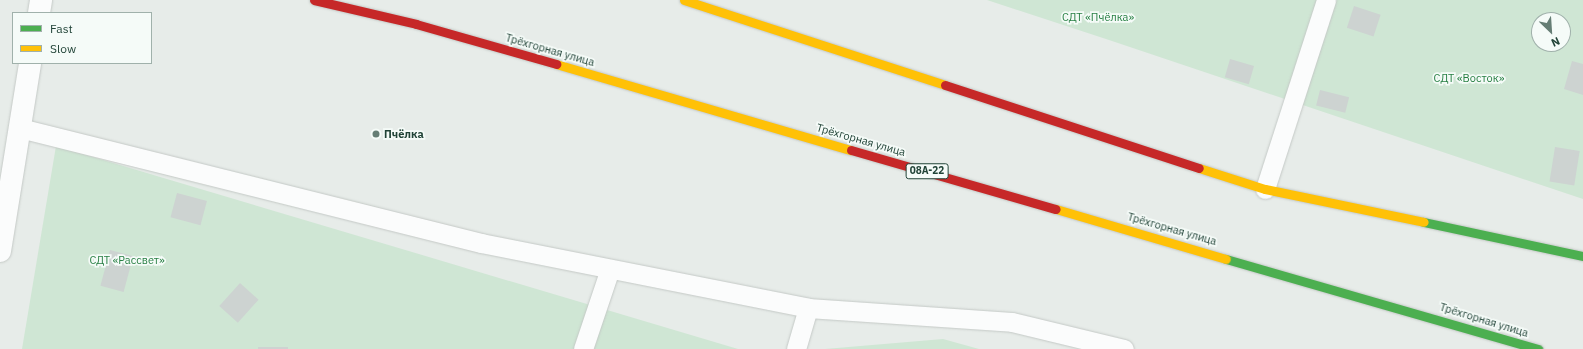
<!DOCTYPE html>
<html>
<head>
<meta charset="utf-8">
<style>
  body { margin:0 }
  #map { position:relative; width:1583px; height:349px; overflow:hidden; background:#e7ece9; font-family:"IBM Plex Sans",sans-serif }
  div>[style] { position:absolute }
  .green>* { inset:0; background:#cfe6d4 }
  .building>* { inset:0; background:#cdd3d1; transform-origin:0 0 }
  .roads { filter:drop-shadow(0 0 1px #c4c9c6) drop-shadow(0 0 1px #c4c9c6) }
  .lane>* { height:19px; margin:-9.5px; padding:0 9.5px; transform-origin:9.5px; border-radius:9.5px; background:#fbfcfc }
  .street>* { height:22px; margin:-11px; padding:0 11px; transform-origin:11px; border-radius:11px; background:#fbfcfc }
  .fast>* { height:9px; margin:-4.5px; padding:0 4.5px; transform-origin:4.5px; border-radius:4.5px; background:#4caf50 }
  .slow>* { height:9px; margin:-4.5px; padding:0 4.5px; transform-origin:4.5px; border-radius:4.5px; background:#ffc107 }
  .jam>* { height:9px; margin:-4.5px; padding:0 4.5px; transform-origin:4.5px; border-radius:4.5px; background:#c62828 }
  .dots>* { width:11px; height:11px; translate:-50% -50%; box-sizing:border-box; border:2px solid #f5fbf8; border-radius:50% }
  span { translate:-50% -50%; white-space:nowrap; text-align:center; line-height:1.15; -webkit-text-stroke:3.5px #f5fbf8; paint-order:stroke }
  .shield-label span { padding:1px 3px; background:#f5fbf8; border:1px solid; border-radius:3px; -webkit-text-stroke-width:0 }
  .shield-label { font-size:10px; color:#214337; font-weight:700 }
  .park-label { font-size:11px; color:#267f42 }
  .street-label { font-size:11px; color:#214337 }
  .poi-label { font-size:11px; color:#214337; font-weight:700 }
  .left { translate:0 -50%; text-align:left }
  .legend { position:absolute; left:12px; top:12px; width:140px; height:52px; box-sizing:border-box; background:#f5fbf8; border:1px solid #a0b1ab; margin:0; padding:5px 7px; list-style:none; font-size:12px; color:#214337 }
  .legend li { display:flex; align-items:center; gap:8px; height:20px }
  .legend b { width:20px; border:1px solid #a0b1ab }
  .north { position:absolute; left:1531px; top:12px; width:40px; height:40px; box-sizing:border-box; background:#f5fbf8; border:1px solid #a0b1ab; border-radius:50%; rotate:155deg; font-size:11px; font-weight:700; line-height:16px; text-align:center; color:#214337 }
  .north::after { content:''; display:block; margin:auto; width:14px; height:18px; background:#667e75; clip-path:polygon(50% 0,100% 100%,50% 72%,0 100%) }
</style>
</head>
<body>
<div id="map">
  <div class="green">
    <i style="clip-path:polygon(evenodd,987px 0,1583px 0,1583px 199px,1109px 40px,987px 0,1539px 20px,1563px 20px,1563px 44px,1539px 44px,1539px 20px)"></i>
    <i style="clip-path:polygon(56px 146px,738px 349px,22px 349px)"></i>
    <i style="clip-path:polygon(943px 339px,979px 349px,825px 349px)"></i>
  </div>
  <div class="building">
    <i style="left:1354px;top:6px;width:28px;height:23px;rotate:18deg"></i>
    <i style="left:1230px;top:59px;width:25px;height:19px;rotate:16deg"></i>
    <i style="clip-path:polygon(1572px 61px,1583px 64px,1583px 95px,1564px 89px)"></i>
    <i style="left:1320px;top:90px;width:30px;height:16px;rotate:14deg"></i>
    <i style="left:1555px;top:147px;width:25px;height:35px;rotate:9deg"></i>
    <i style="left:177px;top:193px;width:31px;height:25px;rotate:15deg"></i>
    <i style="left:110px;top:250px;width:24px;height:37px;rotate:15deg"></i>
    <i style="left:240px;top:283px;width:25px;height:31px;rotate:42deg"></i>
    <i style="left:258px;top:347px;width:30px;height:2px"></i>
  </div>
  <div class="roads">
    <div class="lane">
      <i style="left:20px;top:128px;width:475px;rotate:14deg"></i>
      <i style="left:481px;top:243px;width:333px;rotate:11.2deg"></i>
      <i style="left:808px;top:308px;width:204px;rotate:3.9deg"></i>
      <i style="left:1012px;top:322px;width:115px;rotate:13.6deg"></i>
      <i style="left:1265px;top:189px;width:199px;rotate:-72.1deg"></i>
      <i style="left:583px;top:349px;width:84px;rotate:-71.4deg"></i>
      <i style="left:796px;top:349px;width:43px;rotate:-73.7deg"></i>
    </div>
    <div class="street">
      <i style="left:39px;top:13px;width:13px;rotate:-81deg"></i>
      <i style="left:0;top:251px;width:190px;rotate:-80.9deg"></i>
    </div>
    <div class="fast">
      <i style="left:1424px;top:222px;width:163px;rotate:12.1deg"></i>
      <i style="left:1226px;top:259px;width:325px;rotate:16.1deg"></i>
    </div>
    <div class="slow">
      <i style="left:684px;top:0;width:274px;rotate:18deg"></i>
      <i style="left:556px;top:64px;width:307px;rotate:16.3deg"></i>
      <i style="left:1199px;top:168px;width:69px;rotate:17.7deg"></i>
      <i style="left:1265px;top:189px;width:162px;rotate:11.7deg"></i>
      <i style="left:1056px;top:209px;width:177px;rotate:16.4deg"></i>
    </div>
    <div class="jam">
      <i style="left:314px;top:0;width:105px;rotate:13.2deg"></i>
      <i style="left:416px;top:24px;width:146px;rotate:15.9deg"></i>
      <i style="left:945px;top:85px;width:267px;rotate:18.1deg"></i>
      <i style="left:851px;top:150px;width:213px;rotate:16.1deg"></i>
    </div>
  </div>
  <div class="dots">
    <i style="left:376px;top:134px;background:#667e75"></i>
  </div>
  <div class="shield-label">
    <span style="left:927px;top:171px">08А-22</span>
  </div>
  <div class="park-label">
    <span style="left:1098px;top:17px">СДТ «Пчёлка»</span>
    <span style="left:1469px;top:78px">СДТ «Восток»</span>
    <span style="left:127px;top:260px">СДТ «Рассвет»</span>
  </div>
  <div class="street-label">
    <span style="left:550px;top:50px;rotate:16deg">Трёхгорная улица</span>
    <span style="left:861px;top:140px;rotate:16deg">Трёхгорная улица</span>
    <span style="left:1172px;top:229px;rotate:16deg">Трёхгорная улица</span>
    <span style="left:1484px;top:320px;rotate:17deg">Трёхгорная улица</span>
  </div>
  <div class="poi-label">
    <span class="left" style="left:384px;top:134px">Пчёлка</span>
  </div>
  <ul class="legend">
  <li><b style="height:5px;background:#4caf50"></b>Fast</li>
  <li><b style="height:5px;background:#ffc107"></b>Slow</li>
  </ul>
  <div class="north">N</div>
</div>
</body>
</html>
